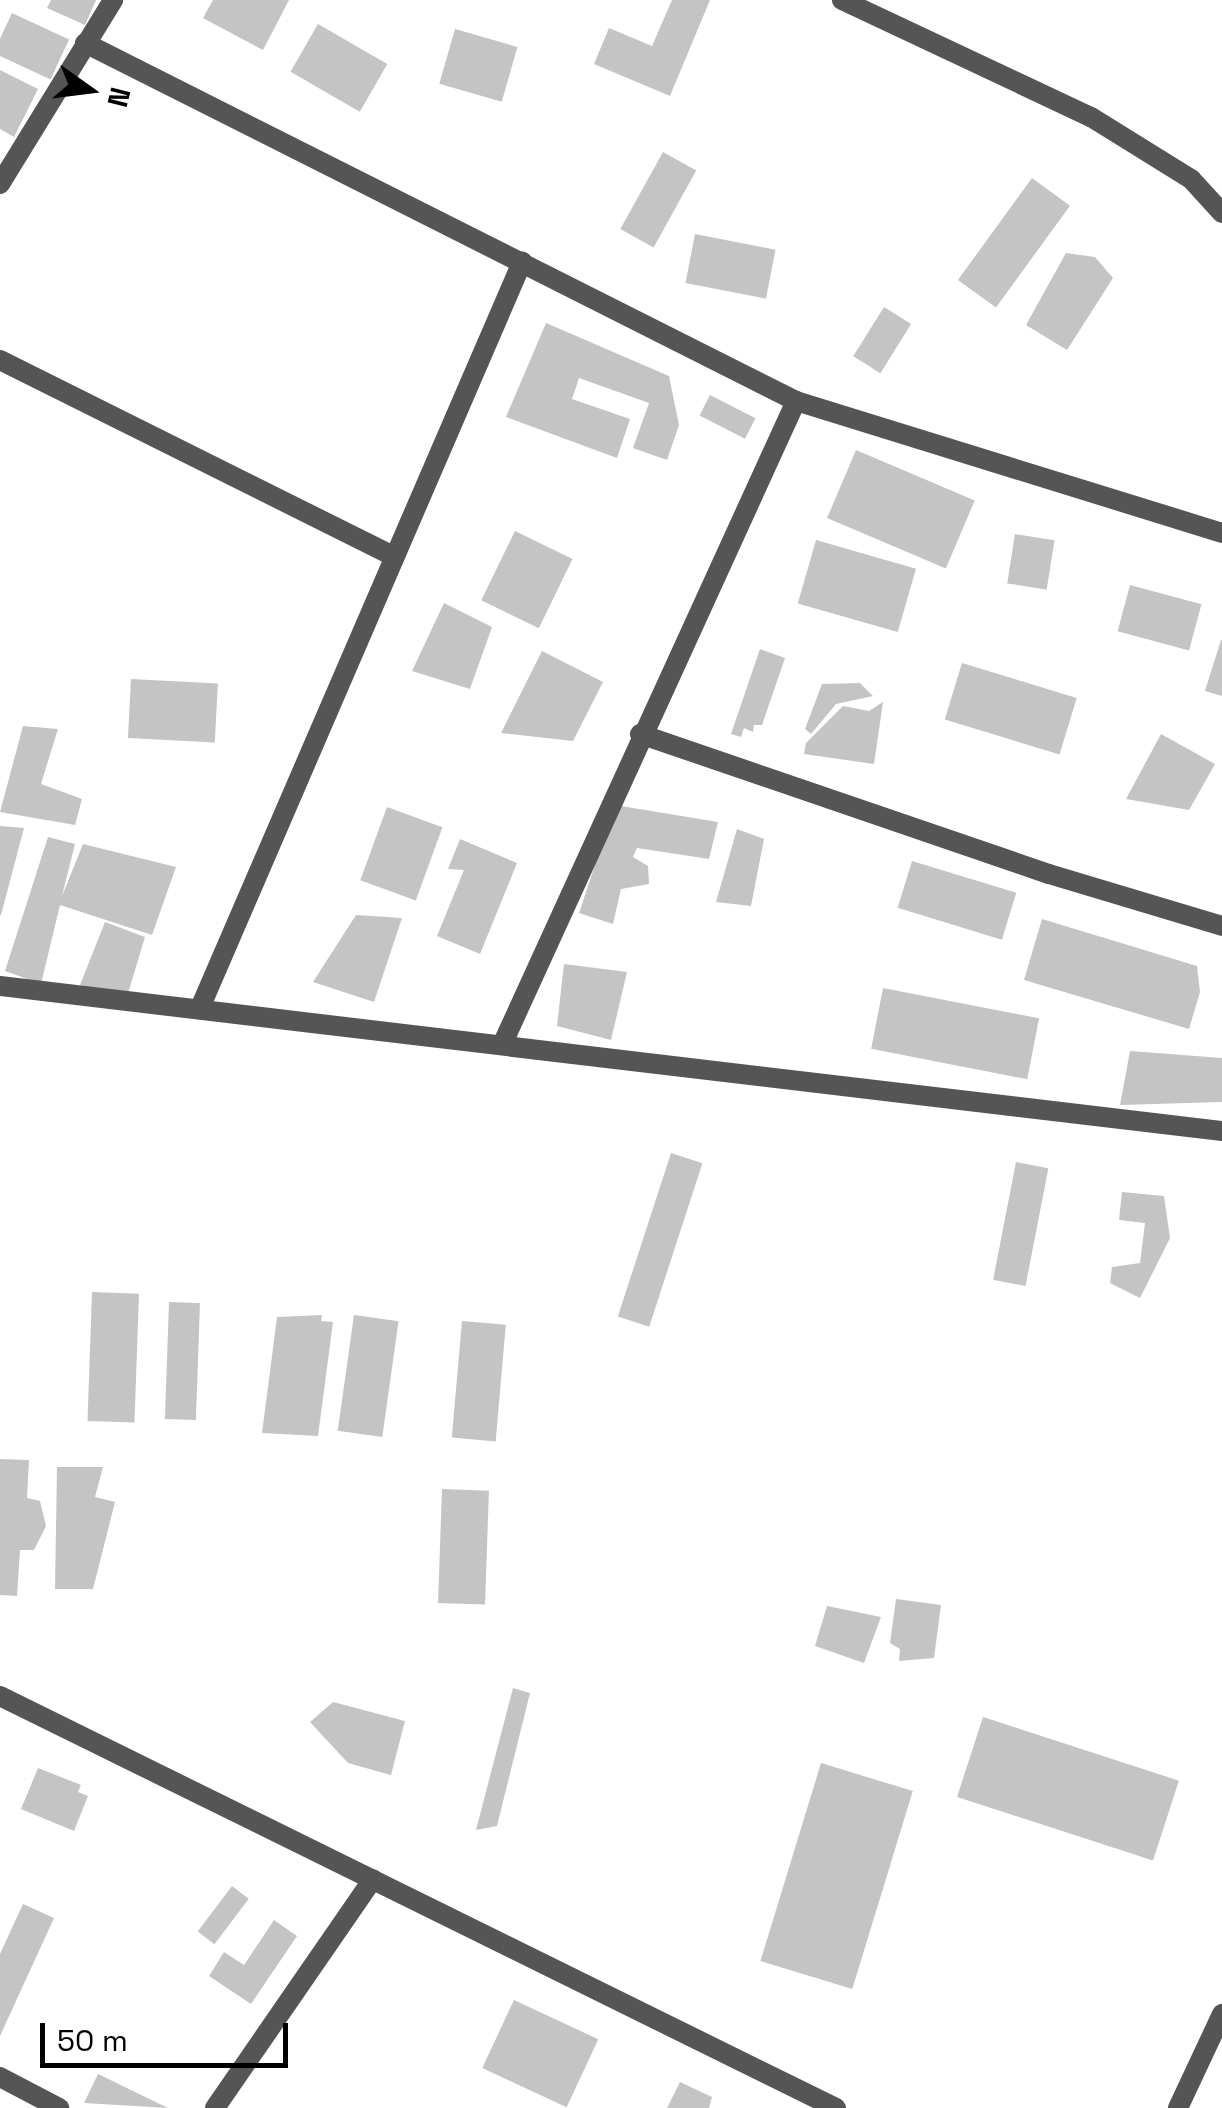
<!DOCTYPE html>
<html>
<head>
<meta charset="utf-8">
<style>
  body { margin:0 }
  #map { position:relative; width:1222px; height:2108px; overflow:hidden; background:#fff; font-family:"Space Grotesk",sans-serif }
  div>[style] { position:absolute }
  .building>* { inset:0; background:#c4c4c4; transform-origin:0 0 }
  .minor>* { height:20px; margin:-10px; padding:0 10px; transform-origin:10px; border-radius:10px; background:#555 }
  span { translate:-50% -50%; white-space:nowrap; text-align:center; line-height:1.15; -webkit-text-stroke:9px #fff; paint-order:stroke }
  .north { position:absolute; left:40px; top:40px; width:100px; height:100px; -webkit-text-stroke:8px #fff; paint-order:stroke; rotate:104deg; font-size:28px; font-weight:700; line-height:40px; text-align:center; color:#000 }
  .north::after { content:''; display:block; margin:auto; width:35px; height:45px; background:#000; clip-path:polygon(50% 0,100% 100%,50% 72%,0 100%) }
  .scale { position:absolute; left:40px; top:2023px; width:248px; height:45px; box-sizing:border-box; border:5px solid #000; border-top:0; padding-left:12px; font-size:30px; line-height:35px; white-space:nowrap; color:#000; -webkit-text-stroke:8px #fff; paint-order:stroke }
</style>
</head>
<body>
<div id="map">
  <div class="building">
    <i style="clip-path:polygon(51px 0,96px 0,85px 25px,47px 8px)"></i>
    <i style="clip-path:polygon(213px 0,289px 0,263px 50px,203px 18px)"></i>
    <i style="clip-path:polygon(672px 0,710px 0,670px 96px,594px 64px,609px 28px,652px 46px)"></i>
    <i style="left:12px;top:13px;width:63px;height:44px;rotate:25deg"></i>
    <i style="left:318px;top:24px;width:80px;height:55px;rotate:30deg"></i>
    <i style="left:455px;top:29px;width:65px;height:57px;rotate:16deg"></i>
    <i style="clip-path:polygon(0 70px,38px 89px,14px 137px,0 129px)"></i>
    <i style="left:663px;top:152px;width:38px;height:88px;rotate:29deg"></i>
    <i style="left:1032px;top:178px;width:47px;height:126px;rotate:36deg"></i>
    <i style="left:695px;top:234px;width:82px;height:50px;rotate:11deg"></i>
    <i style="clip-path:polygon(1066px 253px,1095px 257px,1113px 278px,1067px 350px,1026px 325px)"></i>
    <i style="left:884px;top:307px;width:32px;height:58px;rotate:32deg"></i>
    <i style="clip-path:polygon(546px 323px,669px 376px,679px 425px,667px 460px,633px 448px,649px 403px,579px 378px,572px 399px,630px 419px,617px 458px,506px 417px)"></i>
    <i style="left:710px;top:395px;width:51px;height:23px;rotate:27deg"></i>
    <i style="left:856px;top:450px;width:129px;height:74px;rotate:23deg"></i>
    <i style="left:515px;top:531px;width:64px;height:77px;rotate:26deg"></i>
    <i style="left:1015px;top:534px;width:40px;height:50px;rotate:9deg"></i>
    <i style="left:816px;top:540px;width:104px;height:66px;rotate:16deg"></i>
    <i style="left:1130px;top:585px;width:74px;height:48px;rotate:15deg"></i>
    <i style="clip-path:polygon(444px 603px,492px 627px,470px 689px,412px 671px)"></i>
    <i style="clip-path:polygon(1221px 640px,1222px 640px,1222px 696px,1205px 691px)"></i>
    <i style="clip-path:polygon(760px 649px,785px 658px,762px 725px,754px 725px,753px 732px,744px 728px,741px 737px,731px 734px)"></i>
    <i style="clip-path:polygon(542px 651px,603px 682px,573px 741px,501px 733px)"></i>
    <i style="left:962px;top:663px;width:120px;height:59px;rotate:17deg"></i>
    <i style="left:131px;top:679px;width:87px;height:59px;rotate:3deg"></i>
    <i style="clip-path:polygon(860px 683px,873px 696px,836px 704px,811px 734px,805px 729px,822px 684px)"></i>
    <i style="clip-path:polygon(883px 702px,874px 764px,804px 754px,806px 743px,843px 706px,869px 711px)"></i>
    <i style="clip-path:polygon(23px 726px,58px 729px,41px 784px,82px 799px,75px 825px,0 812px)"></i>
    <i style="clip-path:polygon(1161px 734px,1215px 764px,1189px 810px,1126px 799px)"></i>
    <i style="clip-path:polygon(615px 805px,718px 822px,709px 859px,637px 848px,633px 857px,648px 866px,649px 884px,621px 889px,613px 924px,579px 913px)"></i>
    <i style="left:387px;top:807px;width:59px;height:78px;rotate:20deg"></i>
    <i style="clip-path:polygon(0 826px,24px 828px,1px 915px,0 915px)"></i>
    <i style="clip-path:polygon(737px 829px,764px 839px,751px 906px,716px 902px)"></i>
    <i style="clip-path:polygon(48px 837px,75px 844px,62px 896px,83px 844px,176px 867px,152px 935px,60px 905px,41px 984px,5px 971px)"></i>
    <i style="clip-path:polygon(460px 839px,517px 863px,480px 954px,437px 936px,464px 870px,448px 869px)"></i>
    <i style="left:912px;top:861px;width:109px;height:49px;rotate:17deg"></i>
    <i style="clip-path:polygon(356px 915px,402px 918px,374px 1002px,313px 982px)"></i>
    <i style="clip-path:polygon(1042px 919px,1197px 966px,1200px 992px,1189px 1029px,1024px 980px)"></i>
    <i style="clip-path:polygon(105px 922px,145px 937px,126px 1000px,80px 985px)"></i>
    <i style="clip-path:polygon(564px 964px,627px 972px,611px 1040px,557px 1026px)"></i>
    <i style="left:883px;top:988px;width:159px;height:62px;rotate:11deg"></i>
    <i style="clip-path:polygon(1130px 1051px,1222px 1058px,1222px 1102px,1120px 1105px)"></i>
    <i style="left:671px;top:1153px;width:33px;height:172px;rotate:18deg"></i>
    <i style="left:1016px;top:1162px;width:33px;height:120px;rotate:11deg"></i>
    <i style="clip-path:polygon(1122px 1192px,1164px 1196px,1170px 1238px,1140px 1298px,1110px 1283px,1112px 1267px,1140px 1263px,1145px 1223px,1119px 1220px)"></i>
    <i style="left:92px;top:1292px;width:47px;height:129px;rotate:2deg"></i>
    <i style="left:169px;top:1302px;width:31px;height:117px;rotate:2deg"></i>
    <i style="clip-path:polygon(322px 1315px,321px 1321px,333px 1322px,318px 1436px,262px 1433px,277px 1317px)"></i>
    <i style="left:354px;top:1315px;width:45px;height:117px;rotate:8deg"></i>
    <i style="left:462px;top:1321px;width:44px;height:117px;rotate:5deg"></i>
    <i style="clip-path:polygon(0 1459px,29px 1460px,27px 1498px,40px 1501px,46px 1526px,34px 1550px,20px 1550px,17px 1596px,0 1595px)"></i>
    <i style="clip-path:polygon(57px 1467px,103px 1467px,95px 1497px,115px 1502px,93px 1589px,55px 1589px)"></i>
    <i style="left:442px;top:1489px;width:47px;height:114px;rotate:2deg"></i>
    <i style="clip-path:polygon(896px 1599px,941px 1605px,934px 1658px,899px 1661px,900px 1649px,890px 1643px)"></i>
    <i style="clip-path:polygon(827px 1606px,881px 1617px,864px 1663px,815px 1646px)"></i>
    <i style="clip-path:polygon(513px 1688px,530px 1693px,497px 1826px,476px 1830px)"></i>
    <i style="clip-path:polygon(333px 1702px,405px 1721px,391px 1775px,348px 1763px,310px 1722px)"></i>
    <i style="left:983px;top:1717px;width:206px;height:84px;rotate:18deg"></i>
    <i style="left:821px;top:1763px;width:96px;height:207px;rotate:17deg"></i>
    <i style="clip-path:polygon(38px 1768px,81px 1785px,78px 1792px,88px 1796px,74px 1831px,21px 1809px)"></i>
    <i style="left:232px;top:1886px;width:21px;height:57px;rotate:37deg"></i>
    <i style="clip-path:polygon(23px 1904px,54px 1918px,0 2036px,0 1954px)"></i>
    <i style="clip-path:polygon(274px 1920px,297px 1936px,251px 2004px,209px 1976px,224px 1952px,244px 1965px)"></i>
    <i style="left:514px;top:2000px;width:93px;height:75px;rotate:25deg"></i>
    <i style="clip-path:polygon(98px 2074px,168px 2108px,84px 2103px)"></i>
    <i style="clip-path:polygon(680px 2082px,712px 2097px,709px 2108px,667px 2108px)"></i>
  </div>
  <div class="minor">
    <i style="left:842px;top:0;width:275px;rotate:25.2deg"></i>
    <i style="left:1091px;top:117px;width:118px;rotate:31.8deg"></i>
    <i style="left:1191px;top:179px;width:46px;rotate:47.6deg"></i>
    <i style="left:85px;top:43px;width:796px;rotate:26.73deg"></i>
    <i style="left:796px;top:401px;width:446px;rotate:17.2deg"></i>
    <i style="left:0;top:184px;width:216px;rotate:-58.4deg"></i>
    <i style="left:0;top:360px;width:441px;rotate:26.5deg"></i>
    <i style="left:640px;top:734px;width:432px;rotate:18.9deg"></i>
    <i style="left:1049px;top:874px;width:181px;rotate:16.7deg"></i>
    <i style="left:0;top:986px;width:1231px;rotate:6.77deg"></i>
    <i style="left:200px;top:1008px;width:813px;rotate:-66.65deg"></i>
    <i style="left:502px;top:1045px;width:708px;rotate:-65.46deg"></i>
    <i style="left:0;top:1696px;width:932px;rotate:26.24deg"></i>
    <i style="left:0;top:2077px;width:67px;rotate:27.7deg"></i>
    <i style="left:215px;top:2108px;width:278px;rotate:-55.4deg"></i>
    <i style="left:1178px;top:2108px;width:104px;rotate:-64.9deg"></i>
  </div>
  <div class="north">N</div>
  <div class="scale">50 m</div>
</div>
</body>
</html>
